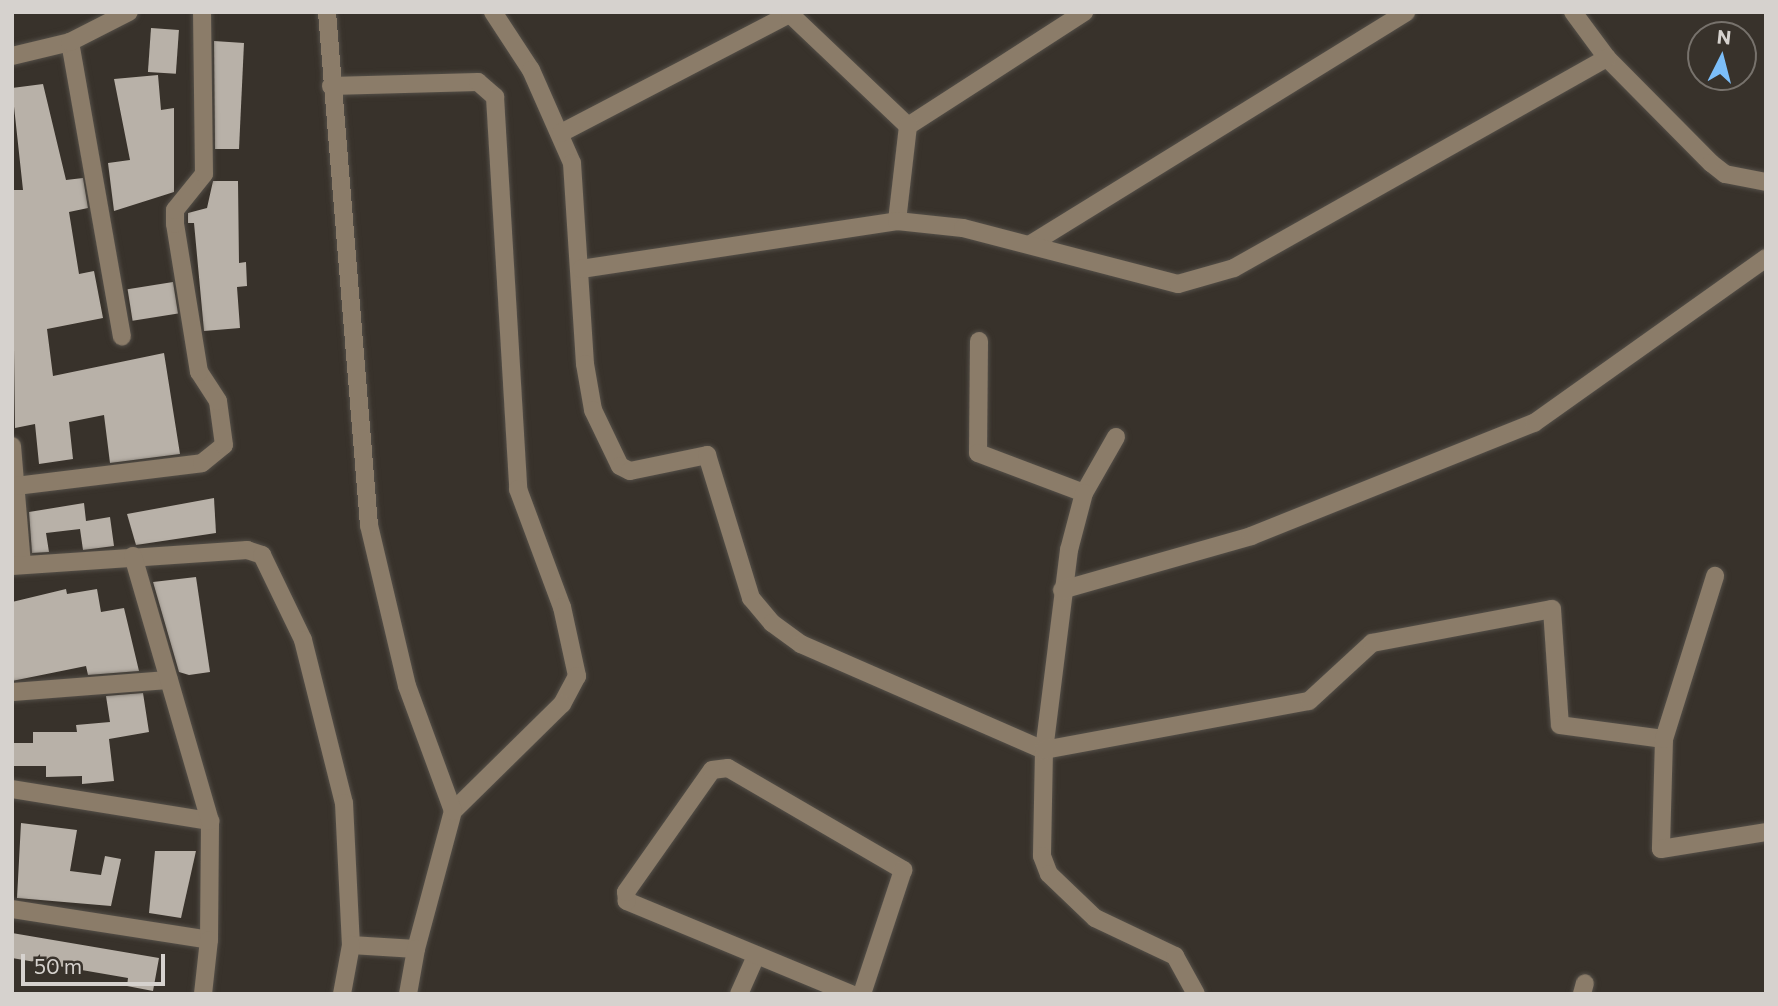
<!DOCTYPE html>
<html>
<head>
<meta charset="utf-8">
<style>
  body { margin:0 }
  #map { position:relative; width:1778px; height:1006px; overflow:hidden; background:#38322b; font-family:Commissioner,sans-serif }
  div>[style] { position:absolute }
  .building>* { inset:0; background:#b8b1a8; transform-origin:0 0 }
  .roads { filter:drop-shadow(0 0 2px #544f48) drop-shadow(0 0 2px #544f48) }
  .minor>* { height:18px; margin:-9px; padding:0 9px; transform-origin:9px; border-radius:9px; background:#8b7c69 }
  span { translate:-50% -50%; white-space:nowrap; text-align:center; line-height:1.15; -webkit-text-stroke:7px #38322b; paint-order:stroke }
  .frame { position:absolute; inset:0; border:14px solid #d6d2ce; pointer-events:none }
  .north { position:absolute; left:1687px; top:21px; width:70px; height:70px; box-sizing:border-box; background:#38322b; border:2px solid #77726c; border-radius:50%; rotate:6deg; font-size:19px; font-weight:700; line-height:28px; text-align:center; color:#d6d2ce }
  .north::after { content:''; display:block; margin:auto; width:24px; height:32px; background:#7cbef9; clip-path:polygon(50% 0,100% 100%,50% 72%,0 100%) }
  .scale { position:absolute; left:21px; top:954px; width:144px; height:32px; box-sizing:border-box; border:4px solid #d6d2ce; border-top:0; padding-left:9px; font-size:21px; line-height:24px; white-space:nowrap; color:#d6d2ce; -webkit-text-stroke:5px #38322b; paint-order:stroke }
</style>
</head>
<body>
<div id="map">
  <div class="building">
    <i style="left:151px;top:28px;width:28px;height:44px;rotate:4deg"></i>
    <i style="clip-path:polygon(214px 41px,244px 43px,239px 149px,215px 149px)"></i>
    <i style="clip-path:polygon(158px 75px,161px 110px,174px 108px,174px 192px,114px 211px,108px 163px,130px 160px,114px 79px)"></i>
    <i style="clip-path:polygon(43px 84px,66px 180px,83px 178px,88px 208px,69px 212px,79px 274px,94px 271px,103px 318px,47px 329px,53px 376px,164px 353px,180px 454px,110px 463px,104px 415px,69px 422px,73px 459px,39px 464px,35px 424px,15px 428px,12px 190px,23px 190px,12px 88px)"></i>
    <i style="clip-path:polygon(213px 181px,238px 181px,239px 263px,246px 262px,247px 286px,237px 287px,240px 328px,204px 331px,194px 223px,188px 223px,188px 213px,207px 208px)"></i>
    <i style="left:173px;top:282px;width:32px;height:46px;rotate:81deg"></i>
    <i style="clip-path:polygon(214px 498px,216px 533px,136px 545px,127px 514px)"></i>
    <i style="clip-path:polygon(84px 503px,86px 521px,110px 517px,114px 546px,83px 550px,80px 529px,46px 533px,49px 552px,32px 553px,29px 512px)"></i>
    <i style="clip-path:polygon(196px 577px,210px 672px,189px 675px,179px 672px,153px 582px)"></i>
    <i style="clip-path:polygon(66px 589px,67px 594px,97px 589px,101px 612px,124px 608px,139px 671px,88px 675px,86px 666px,12px 681px,12px 602px)"></i>
    <i style="clip-path:polygon(143px 693px,149px 732px,109px 739px,114px 781px,82px 784px,82px 776px,46px 777px,46px 766px,12px 766px,12px 743px,33px 743px,33px 732px,77px 732px,76px 725px,110px 722px,106px 696px)"></i>
    <i style="clip-path:polygon(21px 823px,77px 830px,70px 871px,101px 875px,105px 856px,121px 859px,111px 906px,17px 898px)"></i>
    <i style="clip-path:polygon(155px 851px,196px 851px,181px 918px,149px 913px)"></i>
    <i style="clip-path:polygon(12px 933px,159px 958px,153px 991px,127px 986px,128px 978px,12px 958px)"></i>
  </div>
  <div class="roads">
    <div class="minor">
      <i style="left:493px;top:12px;width:69px;rotate:56.8deg"></i>
      <i style="left:531px;top:70px;width:102px;rotate:66.2deg"></i>
      <i style="left:572px;top:163px;width:201px;rotate:86.3deg"></i>
      <i style="left:585px;top:364px;width:47px;rotate:80.1deg"></i>
      <i style="left:593px;top:410px;width:62px;rotate:64.3deg"></i>
      <i style="left:620px;top:466px;width:11px;rotate:27deg"></i>
      <i style="left:630px;top:471px;width:79px;rotate:-11.7deg"></i>
      <i style="left:707px;top:455px;width:150px;rotate:72.9deg"></i>
      <i style="left:751px;top:598px;width:33px;rotate:50deg"></i>
      <i style="left:772px;top:623px;width:36px;rotate:36deg"></i>
      <i style="left:801px;top:644px;width:265px;rotate:23.6deg"></i>
      <i style="left:1044px;top:750px;width:106px;rotate:91.1deg"></i>
      <i style="left:1042px;top:856px;width:19px;rotate:69deg"></i>
      <i style="left:1049px;top:874px;width:64px;rotate:43.7deg"></i>
      <i style="left:1095px;top:918px;width:89px;rotate:25.4deg"></i>
      <i style="left:1175px;top:956px;width:43px;rotate:61.1deg"></i>
      <i style="left:1573px;top:12px;width:57px;rotate:53.5deg"></i>
      <i style="left:1607px;top:58px;width:148px;rotate:45.3deg"></i>
      <i style="left:1711px;top:163px;width:18px;rotate:38deg"></i>
      <i style="left:1725px;top:174px;width:42px;rotate:11deg"></i>
      <i style="left:70px;top:42px;width:299px;rotate:80deg"></i>
      <i style="left:12px;top:56px;width:60px;rotate:-13.6deg"></i>
      <i style="left:70px;top:42px;width:66px;rotate:-27deg"></i>
      <i style="left:331px;top:86px;width:147px;rotate:-1.6deg"></i>
      <i style="left:478px;top:82px;width:23px;rotate:41deg"></i>
      <i style="left:495px;top:97px;width:393px;rotate:86.6deg"></i>
      <i style="left:518px;top:489px;width:126px;rotate:69.6deg"></i>
      <i style="left:562px;top:607px;width:71px;rotate:77.7deg"></i>
      <i style="left:577px;top:676px;width:32px;rotate:118deg"></i>
      <i style="left:562px;top:704px;width:153px;rotate:135.5deg"></i>
      <i style="left:561px;top:133px;width:258px;rotate:-27.5deg"></i>
      <i style="left:790px;top:14px;width:163px;rotate:43.5deg"></i>
      <i style="left:908px;top:126px;width:210px;rotate:-32.9deg"></i>
      <i style="left:897px;top:221px;width:96px;rotate:-83.4deg"></i>
      <i style="left:1031px;top:244px;width:441px;rotate:-31.7deg"></i>
      <i style="left:581px;top:269px;width:320px;rotate:-8.6deg"></i>
      <i style="left:897px;top:221px;width:66px;rotate:6.1deg"></i>
      <i style="left:963px;top:228px;width:222px;rotate:14.6deg"></i>
      <i style="left:1178px;top:284px;width:58px;rotate:-15.9deg"></i>
      <i style="left:1234px;top:268px;width:428px;rotate:-29.4deg"></i>
      <i style="left:979px;top:341px;width:112px;rotate:90.5deg"></i>
      <i style="left:978px;top:453px;width:113px;rotate:20.7deg"></i>
      <i style="left:1116px;top:437px;width:64px;rotate:119.7deg"></i>
      <i style="left:1084px;top:493px;width:59px;rotate:104.7deg"></i>
      <i style="left:1069px;top:550px;width:202px;rotate:97.1deg"></i>
      <i style="left:1044px;top:750px;width:269px;rotate:-10.5deg"></i>
      <i style="left:1309px;top:701px;width:86px;rotate:-42.6deg"></i>
      <i style="left:1372px;top:643px;width:183px;rotate:-10.7deg"></i>
      <i style="left:1552px;top:609px;width:116px;rotate:86.1deg"></i>
      <i style="left:1560px;top:725px;width:105px;rotate:7.7deg"></i>
      <i style="left:1664px;top:739px;width:110px;rotate:91.6deg"></i>
      <i style="left:1661px;top:849px;width:106px;rotate:-9.2deg"></i>
      <i style="left:12px;top:446px;width:118px;rotate:85.2deg"></i>
      <i style="left:16px;top:486px;width:187px;rotate:-7deg"></i>
      <i style="left:202px;top:463px;width:28px;rotate:-39deg"></i>
      <i style="left:224px;top:445px;width:44px;rotate:-97.8deg"></i>
      <i style="left:218px;top:401px;width:35px;rotate:-123deg"></i>
      <i style="left:199px;top:372px;width:150px;rotate:-99.2deg"></i>
      <i style="left:175px;top:224px;width:14px;rotate:-90deg"></i>
      <i style="left:175px;top:210px;width:46px;rotate:-51.1deg"></i>
      <i style="left:204px;top:174px;width:162px;rotate:-90.7deg"></i>
      <i style="left:12px;top:566px;width:236px;rotate:-3.9deg"></i>
      <i style="left:247px;top:550px;width:16px;rotate:18deg"></i>
      <i style="left:262px;top:555px;width:94px;rotate:64.2deg"></i>
      <i style="left:303px;top:640px;width:168px;rotate:75.9deg"></i>
      <i style="left:344px;top:803px;width:142px;rotate:87.2deg"></i>
      <i style="left:351px;top:945px;width:65px;rotate:3.5deg"></i>
      <i style="left:416px;top:949px;width:143px;rotate:-75deg"></i>
      <i style="left:453px;top:811px;width:133px;rotate:-110.2deg"></i>
      <i style="left:407px;top:686px;width:165px;rotate:-103.3deg"></i>
      <i style="left:369px;top:525px;width:515px;rotate:-94.68deg"></i>
      <i style="left:1062px;top:590px;width:197px;rotate:-15.9deg"></i>
      <i style="left:1251px;top:536px;width:305px;rotate:-21.8deg"></i>
      <i style="left:1534px;top:423px;width:285px;rotate:-35.4deg"></i>
      <i style="left:12px;top:692px;width:157px;rotate:-4.4deg"></i>
      <i style="left:1664px;top:739px;width:171px;rotate:-72.6deg"></i>
      <i style="left:12px;top:789px;width:201px;rotate:9.2deg"></i>
      <i style="left:12px;top:909px;width:199px;rotate:8.9deg"></i>
      <i style="left:209px;top:940px;width:119px;rotate:-89.5deg"></i>
      <i style="left:210px;top:821px;width:276px;rotate:-106.2deg"></i>
      <i style="left:203px;top:994px;width:54px;rotate:-83.7deg"></i>
      <i style="left:342px;top:994px;width:50px;rotate:-79.6deg"></i>
      <i style="left:408px;top:994px;width:46px;rotate:-79.9deg"></i>
      <i style="left:739px;top:994px;width:42px;rotate:-65.9deg"></i>
      <i style="left:851px;top:994px;width:243px;rotate:-157.5deg"></i>
      <i style="left:627px;top:901px;width:9px;rotate:-96deg"></i>
      <i style="left:626px;top:892px;width:149px;rotate:-54.8deg"></i>
      <i style="left:712px;top:770px;width:16px;rotate:-7deg"></i>
      <i style="left:728px;top:768px;width:203px;rotate:30.2deg"></i>
      <i style="left:903px;top:870px;width:131px;rotate:108.3deg"></i>
      <i style="left:1582px;top:994px;width:11px;rotate:-75deg"></i>
    </div>
  </div>
  <div class="frame"></div>
  <div class="north">N</div>
  <div class="scale">50 m</div>
</div>
</body>
</html>
